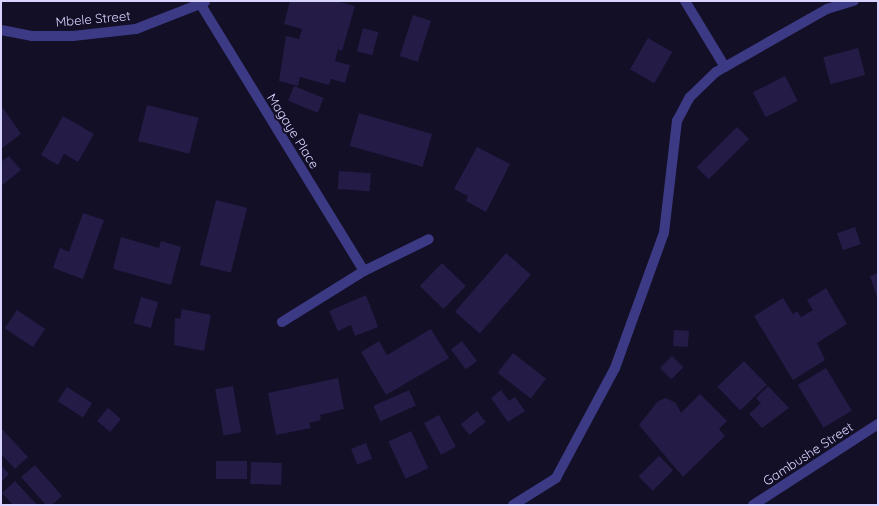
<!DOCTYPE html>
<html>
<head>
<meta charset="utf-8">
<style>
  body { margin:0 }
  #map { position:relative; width:879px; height:506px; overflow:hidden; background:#130f26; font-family:Quicksand,sans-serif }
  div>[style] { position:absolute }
  .building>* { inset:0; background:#241b47; transform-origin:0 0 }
  .service>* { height:10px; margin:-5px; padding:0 5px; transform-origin:5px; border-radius:5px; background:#3d3a85 }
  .minor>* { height:10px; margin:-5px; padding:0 5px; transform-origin:5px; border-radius:5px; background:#3d3a85 }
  span { translate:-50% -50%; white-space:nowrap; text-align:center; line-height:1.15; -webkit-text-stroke:4px #130f26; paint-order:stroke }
  .street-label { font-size:13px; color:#d9d4ff }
  .frame { position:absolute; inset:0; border:2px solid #d9d4ff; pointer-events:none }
</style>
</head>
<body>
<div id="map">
  <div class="building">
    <i style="clip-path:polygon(290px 1px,336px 1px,355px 6px,342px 51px,338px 49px,335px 61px,350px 65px,345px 83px,331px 79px,329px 85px,300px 77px,298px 86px,279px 81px,286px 36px,299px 39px,302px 29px,284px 24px)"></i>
    <i style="left:413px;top:15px;width:19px;height:43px;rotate:18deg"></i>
    <i style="left:363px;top:28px;width:16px;height:24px;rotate:15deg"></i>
    <i style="left:648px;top:38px;width:28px;height:36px;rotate:30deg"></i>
    <i style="left:858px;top:48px;width:28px;height:36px;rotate:75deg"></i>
    <i style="left:785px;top:76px;width:28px;height:36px;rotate:63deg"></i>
    <i style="left:294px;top:86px;width:32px;height:16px;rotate:22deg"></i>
    <i style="clip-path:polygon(1px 105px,21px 134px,1px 149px)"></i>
    <i style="left:147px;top:105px;width:53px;height:37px;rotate:14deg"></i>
    <i style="left:359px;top:113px;width:76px;height:34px;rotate:16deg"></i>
    <i style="clip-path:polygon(63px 116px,94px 134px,78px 162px,64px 154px,58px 165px,41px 155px)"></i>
    <i style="left:737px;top:127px;width:17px;height:57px;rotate:45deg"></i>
    <i style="clip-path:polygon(477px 147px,510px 164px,486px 212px,466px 201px,468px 196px,454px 189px)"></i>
    <i style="clip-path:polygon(9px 156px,21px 170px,1px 186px,1px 162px)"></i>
    <i style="left:339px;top:171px;width:32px;height:18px;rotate:4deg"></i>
    <i style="left:216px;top:200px;width:32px;height:67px;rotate:14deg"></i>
    <i style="clip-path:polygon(83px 213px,104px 220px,83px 279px,53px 268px,60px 248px,69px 252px)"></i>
    <i style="left:855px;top:227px;width:18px;height:19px;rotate:71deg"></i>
    <i style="clip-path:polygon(121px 237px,159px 248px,161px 241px,181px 247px,171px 285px,113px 269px)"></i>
    <i style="left:506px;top:253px;width:33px;height:78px;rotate:41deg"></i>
    <i style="left:442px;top:263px;width:33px;height:32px;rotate:44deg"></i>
    <i style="clip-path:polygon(878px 273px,878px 300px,870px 276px)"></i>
    <i style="clip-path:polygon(826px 288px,847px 324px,817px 343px,825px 360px,793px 380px,754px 316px,783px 298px,793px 314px,797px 311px,801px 317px,813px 310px,807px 300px)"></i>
    <i style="clip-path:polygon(366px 295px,378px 327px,355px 336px,351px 325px,338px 331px,329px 311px)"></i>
    <i style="left:141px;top:297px;width:18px;height:27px;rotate:16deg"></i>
    <i style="clip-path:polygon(182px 309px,211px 315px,204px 351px,174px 345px,175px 318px,180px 319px)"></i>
    <i style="left:17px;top:310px;width:34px;height:22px;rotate:34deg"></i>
    <i style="clip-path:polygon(431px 329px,449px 358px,386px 395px,361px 352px,379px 341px,387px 355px)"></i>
    <i style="left:674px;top:330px;width:15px;height:16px;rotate:4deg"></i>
    <i style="left:462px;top:341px;width:25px;height:14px;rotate:53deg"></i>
    <i style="left:513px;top:353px;width:42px;height:25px;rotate:38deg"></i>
    <i style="left:672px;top:356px;width:16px;height:17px;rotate:45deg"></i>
    <i style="left:744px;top:361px;width:33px;height:37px;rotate:46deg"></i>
    <i style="left:826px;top:368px;width:50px;height:33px;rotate:59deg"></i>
    <i style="clip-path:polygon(338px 378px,344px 409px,320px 415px,321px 420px,309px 423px,311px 428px,276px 435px,268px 393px)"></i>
    <i style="left:233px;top:386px;width:47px;height:18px;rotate:80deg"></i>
    <i style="clip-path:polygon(768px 386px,789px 408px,762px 428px,749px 414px,761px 403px,756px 398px)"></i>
    <i style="left:67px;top:387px;width:30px;height:17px;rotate:33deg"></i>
    <i style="left:409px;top:390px;width:17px;height:39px;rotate:66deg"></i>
    <i style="clip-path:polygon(501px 390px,509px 401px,515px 397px,525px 411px,508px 422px,491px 398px)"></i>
    <i style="clip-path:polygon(700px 394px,727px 421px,719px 429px,725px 436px,683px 477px,639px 425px,658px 401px,666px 398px,676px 403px,681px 413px)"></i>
    <i style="left:108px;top:408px;width:17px;height:17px;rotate:40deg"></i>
    <i style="left:477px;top:411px;width:14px;height:21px;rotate:51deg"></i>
    <i style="left:439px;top:415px;width:36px;height:17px;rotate:62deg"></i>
    <i style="clip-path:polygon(1px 428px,28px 457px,15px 469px,1px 454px)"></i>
    <i style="left:411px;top:431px;width:41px;height:25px;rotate:65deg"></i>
    <i style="left:366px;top:443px;width:17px;height:16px;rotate:69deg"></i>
    <i style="left:659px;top:456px;width:20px;height:29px;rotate:45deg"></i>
    <i style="left:216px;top:461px;width:31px;height:18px"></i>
    <i style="left:251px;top:462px;width:31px;height:22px;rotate:2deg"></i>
    <i style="clip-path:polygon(1px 465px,9px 474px,1px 482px)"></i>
    <i style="clip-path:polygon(35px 465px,62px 496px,52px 505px,46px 505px,21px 477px)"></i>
    <i style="clip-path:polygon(15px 481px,37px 505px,13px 505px,2px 493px)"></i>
  </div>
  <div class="service">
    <i style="left:685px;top:1px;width:77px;rotate:58.8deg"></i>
    <i style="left:513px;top:505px;width:51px;rotate:-32.1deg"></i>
    <i style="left:556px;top:478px;width:125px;rotate:-61.8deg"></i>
    <i style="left:615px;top:368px;width:144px;rotate:-70.1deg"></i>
    <i style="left:664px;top:233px;width:113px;rotate:-83.4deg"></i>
    <i style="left:677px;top:121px;width:27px;rotate:-62deg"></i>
    <i style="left:690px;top:97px;width:36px;rotate:-44deg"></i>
    <i style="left:716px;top:72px;width:128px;rotate:-29.6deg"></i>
    <i style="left:827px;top:9px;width:28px;rotate:-17deg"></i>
  </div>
  <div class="minor">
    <i style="left:201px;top:5px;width:312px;rotate:58.5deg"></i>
    <i style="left:1px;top:30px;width:31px;rotate:11deg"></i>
    <i style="left:31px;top:36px;width:42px"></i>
    <i style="left:73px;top:36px;width:63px;rotate:-6.3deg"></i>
    <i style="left:136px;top:29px;width:74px;rotate:-21.4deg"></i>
    <i style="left:282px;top:322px;width:97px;rotate:-31.9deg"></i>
    <i style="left:364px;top:271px;width:72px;rotate:-26.2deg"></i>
    <i style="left:753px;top:505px;width:149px;rotate:-32.9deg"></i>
  </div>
  <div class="street-label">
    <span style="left:93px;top:19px;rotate:-5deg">Mbele Street</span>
    <span style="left:293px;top:131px;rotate:58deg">Magaye Place</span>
    <span style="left:808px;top:454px;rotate:-33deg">Gambushe Street</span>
  </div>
  <div class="frame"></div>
</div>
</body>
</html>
